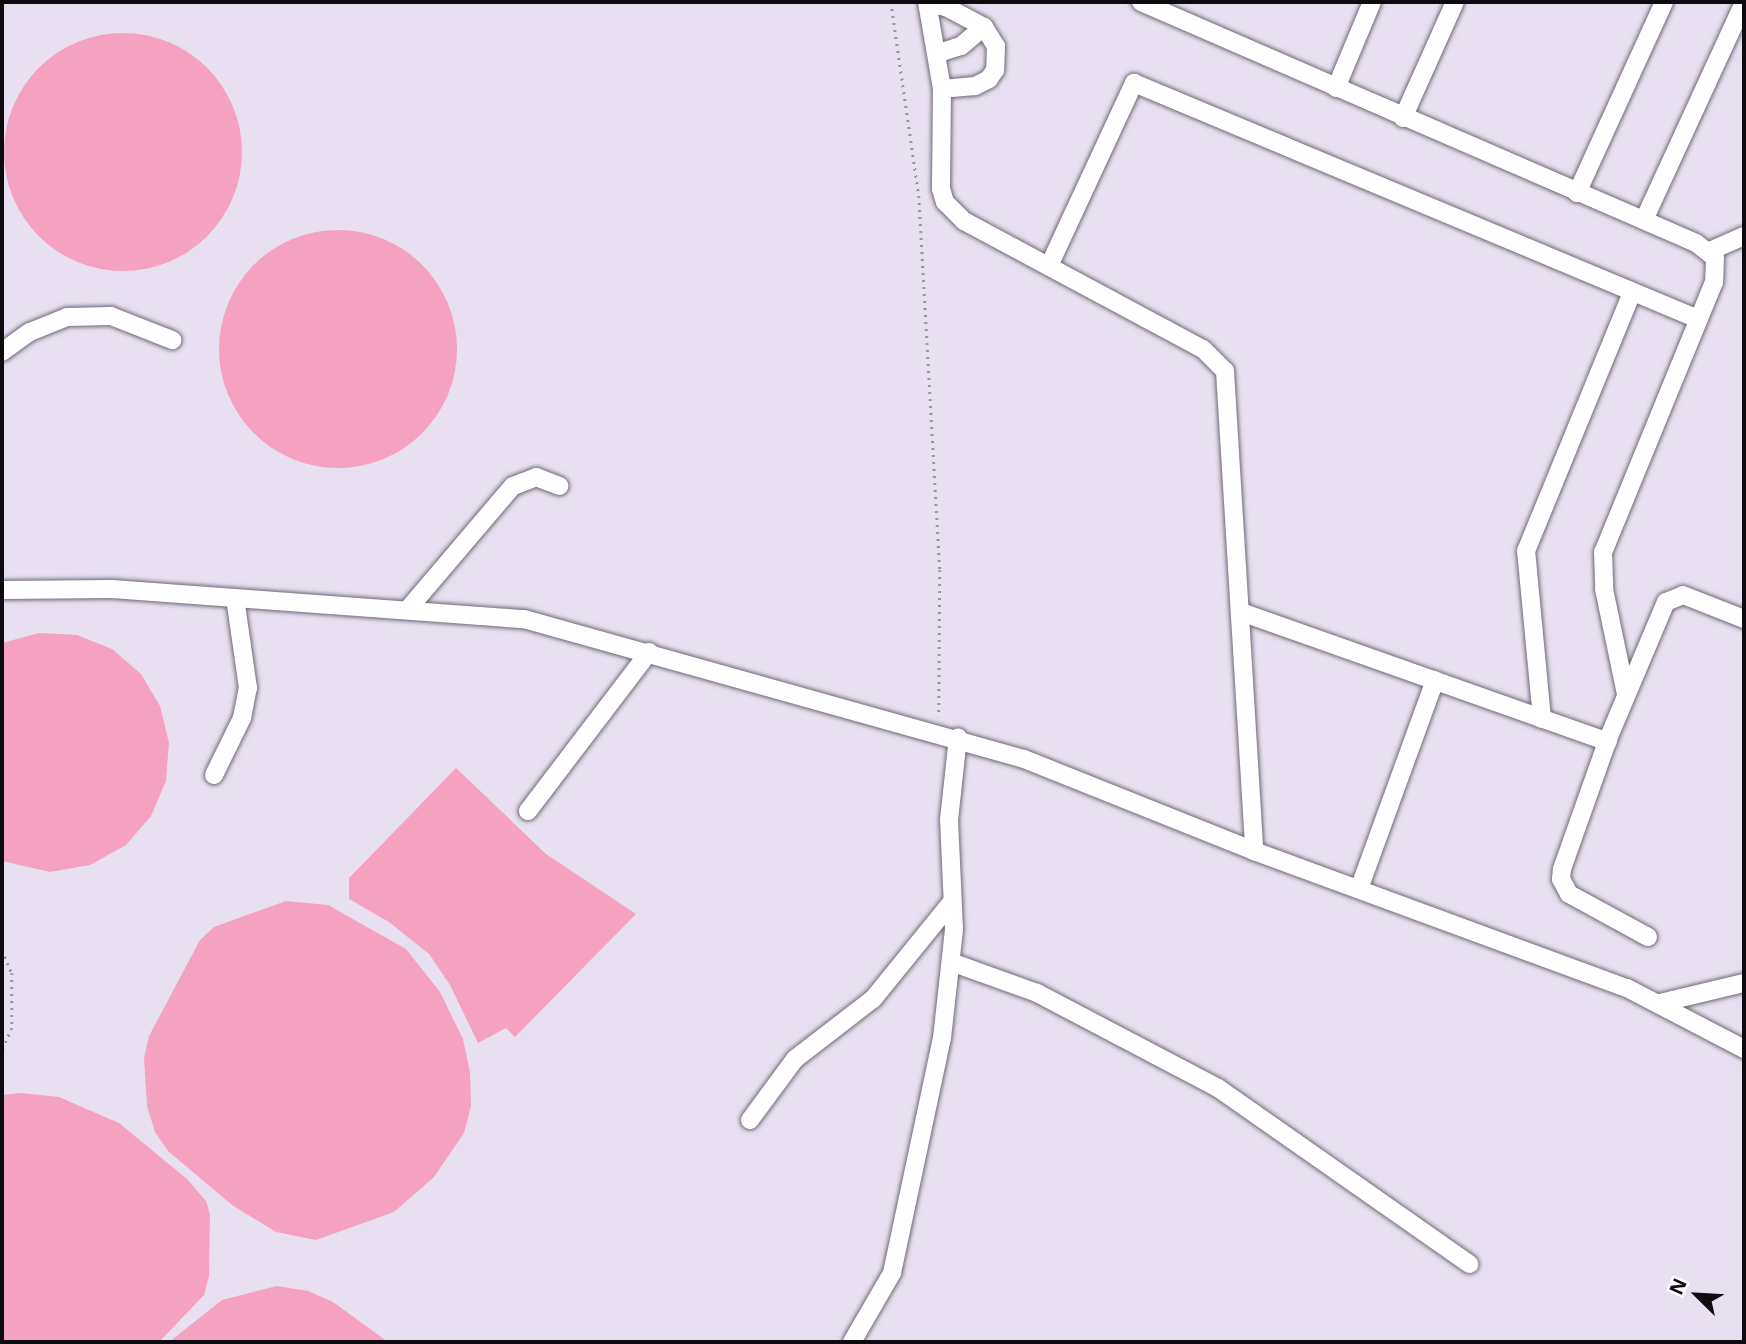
<!DOCTYPE html>
<html>
<head>
<meta charset="utf-8">
<style>
  body { margin:0 }
  #map { position:relative; width:1746px; height:1344px; overflow:hidden; background:#e8e0f0; font-family:"Noto Sans",sans-serif }
  div>[style] { position:absolute }
  .green>* { inset:0; background:#f4a2c0 }
  .round { border-radius:50% }
  .path>* { height:2.5px; margin-top:-1.25px; transform-origin:0; background:repeating-linear-gradient(90deg,#9a94a1 0 2px,transparent 0 7px) }
  .roads { filter:drop-shadow(0 0 2px #6f6876) drop-shadow(0 0 2px #6f6876) }
  .minor>* { height:18px; margin:-9px; padding:0 9px; transform-origin:9px; border-radius:9px; background:#fff }
  span { translate:-50% -50%; white-space:nowrap; text-align:center; line-height:1.15; -webkit-text-stroke:5px #fff; paint-order:stroke }
  .frame { position:absolute; inset:0; border:4px solid #0d0b10; pointer-events:none }
  .north { position:absolute; left:1662px; top:1260px; width:70px; height:70px; -webkit-text-stroke:5px #fff; paint-order:stroke; rotate:294deg; font-size:19px; font-weight:700; line-height:28px; text-align:center; color:#0d0b10 }
  .north::after { content:''; display:block; margin:auto; width:24px; height:32px; background:#0d0b10; clip-path:polygon(50% 0,100% 100%,50% 72%,0 100%) }
</style>
</head>
<body>
<div id="map">
  <div class="green">
    <i class="round" style="left:4px;top:33px;width:238px;height:238px"></i>
    <i class="round" style="left:219px;top:230px;width:238px;height:238px"></i>
    <i style="clip-path:polygon(39px 633px,77px 635px,112px 649px,141px 674px,160px 706px,169px 743px,166px 781px,151px 816px,126px 845px,90px 865px,50px 872px,2px 861px,2px 643px)"></i>
    <i style="clip-path:polygon(456px 768px,546px 854px,636px 914px,515px 1037px,506px 1028px,478px 1043px,450px 985px,429px 954px,389px 922px,349px 899px,349px 878px)"></i>
    <i style="clip-path:polygon(286px 901px,328px 905px,406px 949px,440px 992px,463px 1039px,470px 1072px,471px 1106px,464px 1133px,434px 1177px,394px 1212px,316px 1240px,276px 1232px,232px 1205px,168px 1151px,155px 1132px,147px 1106px,144px 1058px,149px 1036px,200px 940px,214px 927px)"></i>
    <i style="clip-path:polygon(21px 1093px,59px 1097px,119px 1123px,187px 1179px,206px 1201px,210px 1214px,209px 1276px,204px 1295px,159px 1342px,2px 1342px,2px 1095px)"></i>
    <i style="clip-path:polygon(277px 1286px,308px 1291px,333px 1302px,388px 1342px,169px 1342px,222px 1300px)"></i>
  </div>
  <div class="path">
    <i style="left:891px;top:2px;width:196px;rotate:81.8deg"></i>
    <i style="left:919px;top:196px;width:375px;rotate:86.8deg"></i>
    <i style="left:940px;top:570px;width:147px;rotate:90.4deg"></i>
    <i style="left:2px;top:950px;width:25px;rotate:67deg"></i>
    <i style="left:12px;top:973px;width:55px;rotate:90deg"></i>
    <i style="left:12px;top:1028px;width:24px;rotate:114deg"></i>
  </div>
  <div class="roads">
    <div class="minor">
      <i style="left:927px;top:2px;width:88px;rotate:80.2deg"></i>
      <i style="left:942px;top:89px;width:100px;rotate:90.6deg"></i>
      <i style="left:941px;top:189px;width:14px;rotate:73deg"></i>
      <i style="left:945px;top:202px;width:27px;rotate:45deg"></i>
      <i style="left:964px;top:221px;width:271px;rotate:28.2deg"></i>
      <i style="left:1203px;top:349px;width:31px;rotate:45deg"></i>
      <i style="left:1225px;top:371px;width:481px;rotate:86.5deg"></i>
      <i style="left:1141px;top:2px;width:605px;rotate:23.47deg"></i>
      <i style="left:1696px;top:243px;width:24px;rotate:38deg"></i>
      <i style="left:1715px;top:258px;width:24px;rotate:92deg"></i>
      <i style="left:1714px;top:282px;width:292px;rotate:112.3deg"></i>
      <i style="left:1603px;top:552px;width:37px;rotate:88deg"></i>
      <i style="left:1604px;top:589px;width:107px;rotate:78.2deg"></i>
      <i style="left:928px;top:3px;width:18px;rotate:13deg"></i>
      <i style="left:946px;top:7px;width:43px;rotate:27.8deg"></i>
      <i style="left:984px;top:27px;width:22px;rotate:58deg"></i>
      <i style="left:996px;top:46px;width:24px;rotate:92deg"></i>
      <i style="left:995px;top:70px;width:11px;rotate:124deg"></i>
      <i style="left:989px;top:79px;width:16px;rotate:153deg"></i>
      <i style="left:975px;top:86px;width:33px;rotate:175deg"></i>
      <i style="left:939px;top:53px;width:23px;rotate:-18deg"></i>
      <i style="left:961px;top:46px;width:30px;rotate:-40deg"></i>
      <i style="left:1336px;top:88px;width:93px;rotate:-67.3deg"></i>
      <i style="left:1403px;top:118px;width:127px;rotate:-65.9deg"></i>
      <i style="left:1577px;top:193px;width:210px;rotate:-65.5deg"></i>
      <i style="left:1644px;top:220px;width:239px;rotate:-65.3deg"></i>
      <i style="left:1710px;top:251px;width:37px;rotate:-24deg"></i>
      <i style="left:1049px;top:266px;width:202px;rotate:-65.1deg"></i>
      <i style="left:1134px;top:83px;width:611px;rotate:22.71deg"></i>
      <i style="left:2px;top:352px;width:34px;rotate:-36deg"></i>
      <i style="left:30px;top:332px;width:40px;rotate:-22deg"></i>
      <i style="left:67px;top:317px;width:44px;rotate:-1.3deg"></i>
      <i style="left:111px;top:316px;width:66px;rotate:21.5deg"></i>
      <i style="left:2px;top:590px;width:110px;rotate:-0.5deg"></i>
      <i style="left:112px;top:589px;width:413px;rotate:4.2deg"></i>
      <i style="left:524px;top:619px;width:519px;rotate:15.64deg"></i>
      <i style="left:1024px;top:759px;width:248px;rotate:21.8deg"></i>
      <i style="left:1254px;top:851px;width:397px;rotate:20.2deg"></i>
      <i style="left:1627px;top:988px;width:132px;rotate:27.5deg"></i>
      <i style="left:409px;top:608px;width:160px;rotate:-49.6deg"></i>
      <i style="left:513px;top:486px;width:25px;rotate:-21deg"></i>
      <i style="left:536px;top:477px;width:25px;rotate:21deg"></i>
      <i style="left:1241px;top:612px;width:389px;rotate:19.5deg"></i>
      <i style="left:1542px;top:719px;width:169px;rotate:-95.4deg"></i>
      <i style="left:1526px;top:551px;width:277px;rotate:-67.7deg"></i>
      <i style="left:214px;top:775px;width:64px;rotate:-63.8deg"></i>
      <i style="left:242px;top:718px;width:31px;rotate:-79deg"></i>
      <i style="left:248px;top:688px;width:91px;rotate:-98.2deg"></i>
      <i style="left:528px;top:811px;width:200px;rotate:-52.7deg"></i>
      <i style="left:1359px;top:889px;width:222px;rotate:-70deg"></i>
      <i style="left:1648px;top:937px;width:90px;rotate:-151.4deg"></i>
      <i style="left:1569px;top:894px;width:17px;rotate:-118deg"></i>
      <i style="left:1561px;top:879px;width:10px;rotate:-84deg"></i>
      <i style="left:1562px;top:869px;width:138px;rotate:-70.5deg"></i>
      <i style="left:1608px;top:739px;width:149px;rotate:-67.1deg"></i>
      <i style="left:1666px;top:602px;width:18px;rotate:-22deg"></i>
      <i style="left:1683px;top:595px;width:66px;rotate:21.5deg"></i>
      <i style="left:951px;top:962px;width:91px;rotate:19.8deg"></i>
      <i style="left:1037px;top:993px;width:204px;rotate:27.7deg"></i>
      <i style="left:1218px;top:1088px;width:307px;rotate:35deg"></i>
      <i style="left:1660px;top:1003px;width:86px;rotate:-13.4deg"></i>
      <i style="left:750px;top:1120px;width:76px;rotate:-53.6deg"></i>
      <i style="left:795px;top:1059px;width:98px;rotate:-37.6deg"></i>
      <i style="left:873px;top:999px;width:124px;rotate:-50.9deg"></i>
      <i style="left:852px;top:1342px;width:80px;rotate:-59.9deg"></i>
      <i style="left:892px;top:1273px;width:240px;rotate:-78deg"></i>
      <i style="left:942px;top:1038px;width:110px;rotate:-83.7deg"></i>
      <i style="left:954px;top:929px;width:109px;rotate:-92.6deg"></i>
      <i style="left:949px;top:820px;width:83px;rotate:-83.8deg"></i>
    </div>
  </div>
  <div class="frame"></div>
  <div class="north">N</div>
</div>
</body>
</html>
